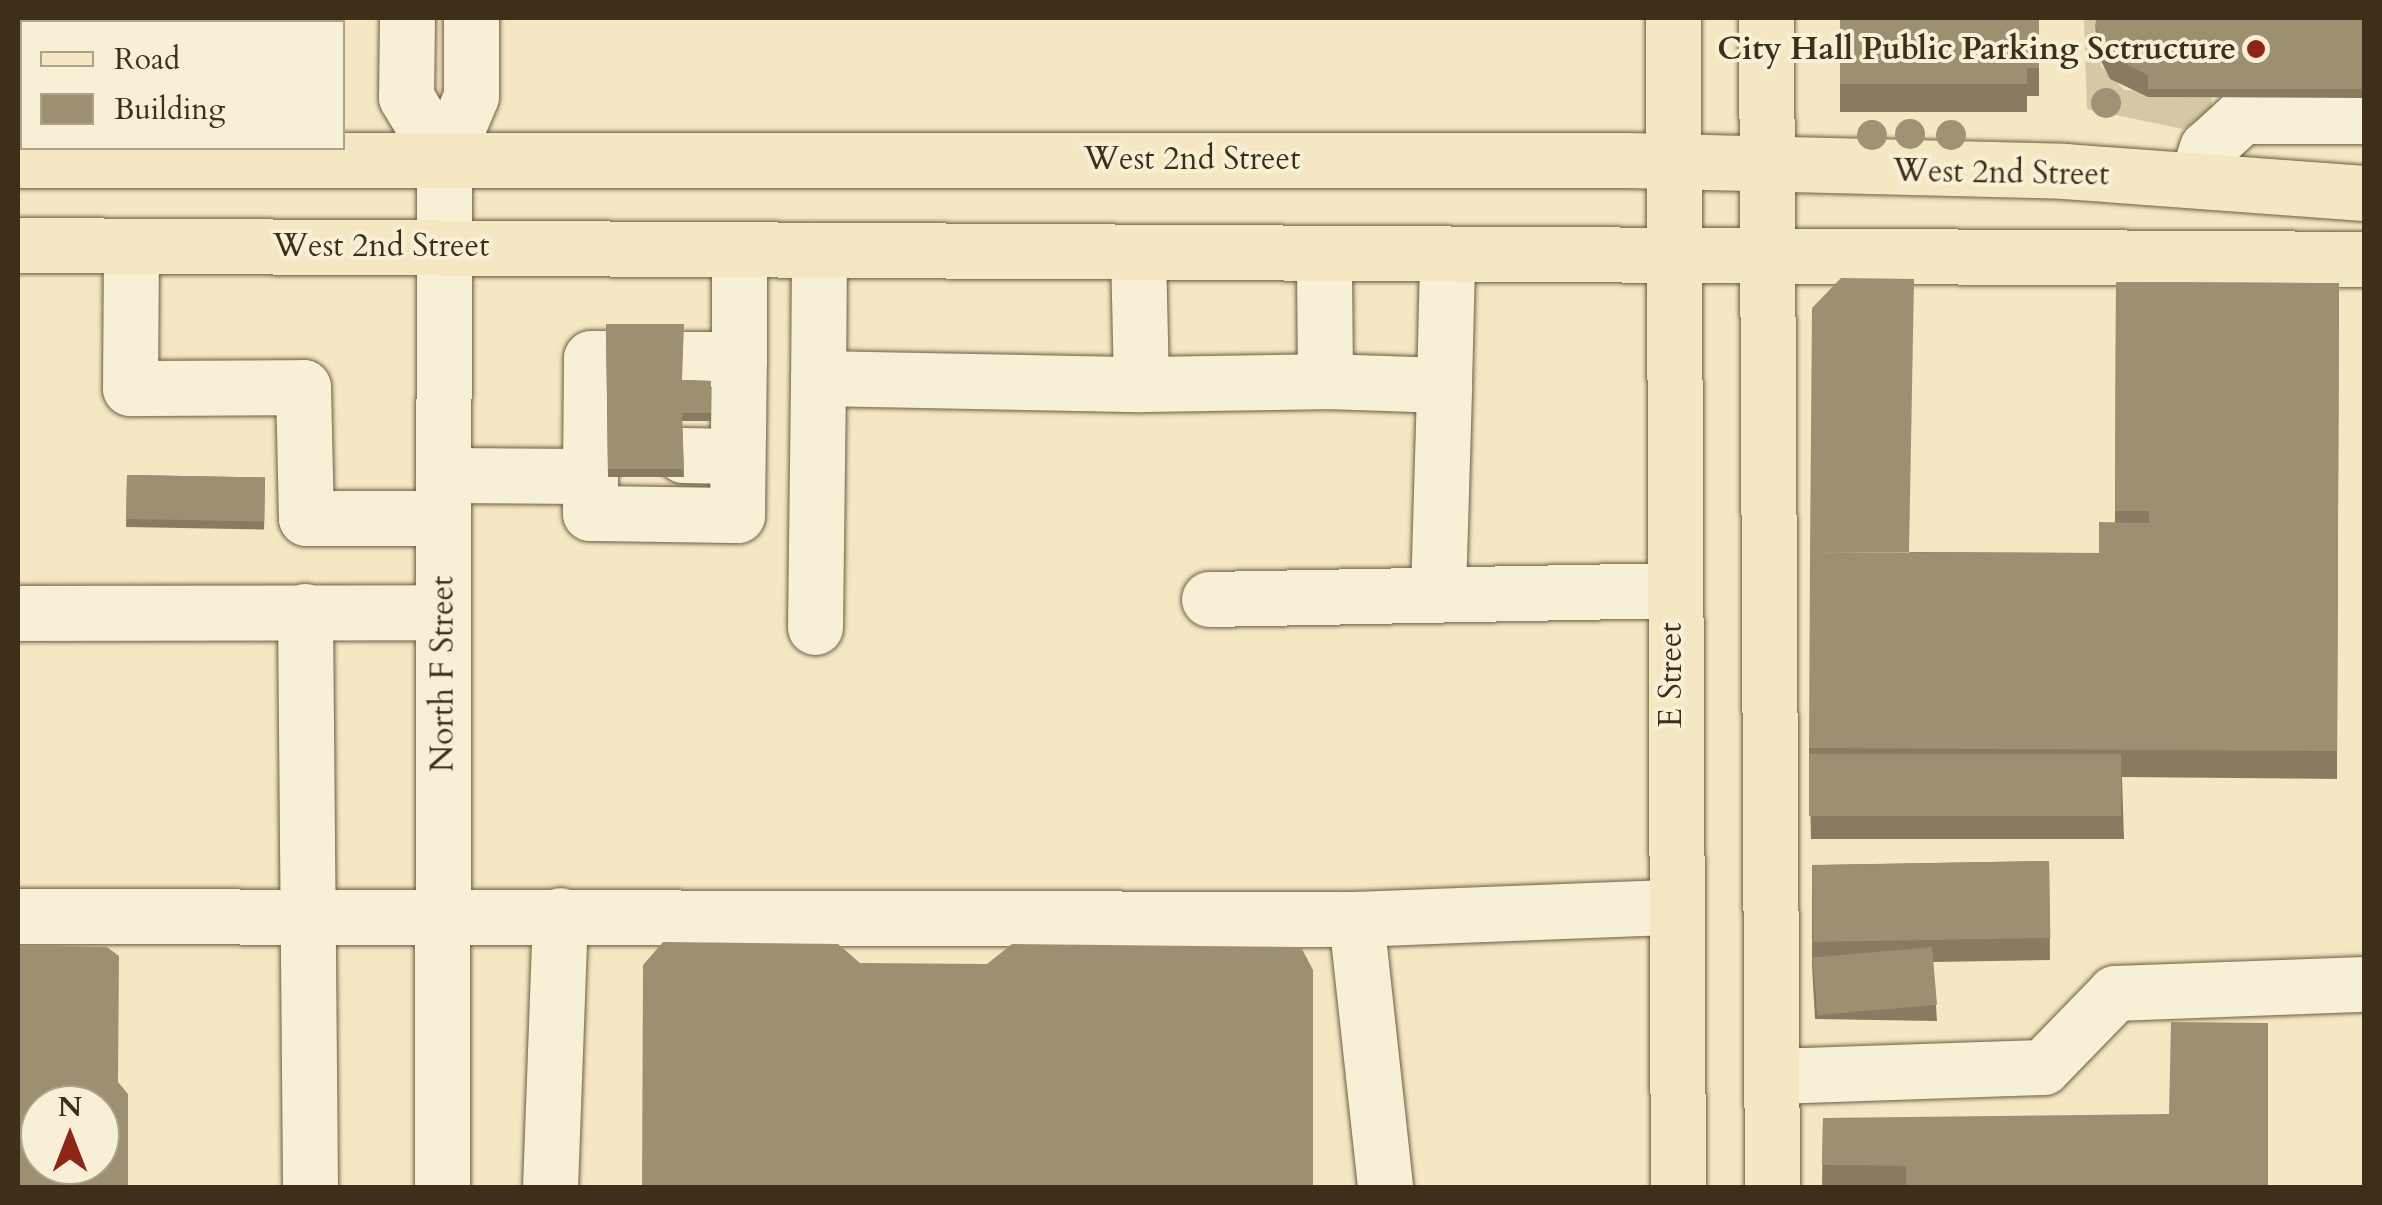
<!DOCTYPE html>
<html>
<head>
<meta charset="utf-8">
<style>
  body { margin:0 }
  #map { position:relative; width:2382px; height:1205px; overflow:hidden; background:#f4e7c1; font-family:Cardo,serif }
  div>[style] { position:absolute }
  .green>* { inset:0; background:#d5c8a5 }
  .roads { filter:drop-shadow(0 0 2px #6c5d44) drop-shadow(0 0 2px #6c5d44) }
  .minor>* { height:55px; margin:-27.5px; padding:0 27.5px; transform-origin:27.5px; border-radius:27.5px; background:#f8efd7 }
  .major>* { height:55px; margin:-27.5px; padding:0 27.5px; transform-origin:27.5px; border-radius:27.5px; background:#f4e7c1 }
  .trees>* { width:30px; height:30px; margin:-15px; border-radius:50%; background:#a09375 }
  .wall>* { inset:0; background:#877b61; transform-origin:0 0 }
  .building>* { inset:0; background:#9d8f71; transform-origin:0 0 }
  .dots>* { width:28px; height:28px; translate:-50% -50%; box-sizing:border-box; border:5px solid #f8efd7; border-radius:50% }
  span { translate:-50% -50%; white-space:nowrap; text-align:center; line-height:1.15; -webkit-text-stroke:8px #f8efd7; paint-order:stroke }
  .poi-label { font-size:32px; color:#3e2f1b; font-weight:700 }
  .right { translate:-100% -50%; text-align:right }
  .street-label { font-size:32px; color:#3e2f1b }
  .frame { position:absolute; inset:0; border:20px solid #3e2f1b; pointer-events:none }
  .legend { position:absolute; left:20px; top:20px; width:325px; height:130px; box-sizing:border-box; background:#f8efd7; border:2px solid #aea28c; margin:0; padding:12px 18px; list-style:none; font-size:30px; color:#3e2f1b }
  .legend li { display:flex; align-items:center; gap:20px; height:50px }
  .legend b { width:50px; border:2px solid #aea28c }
  .north { position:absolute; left:20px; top:1085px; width:100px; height:100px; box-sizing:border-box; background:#f8efd7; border:2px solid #aea28c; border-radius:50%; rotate:0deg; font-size:28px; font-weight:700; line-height:40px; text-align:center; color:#3e2f1b }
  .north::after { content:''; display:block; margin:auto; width:35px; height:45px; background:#8f2418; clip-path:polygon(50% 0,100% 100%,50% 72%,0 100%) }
</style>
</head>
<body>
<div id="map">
  <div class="green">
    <i style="clip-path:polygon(2084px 18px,2095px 18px,2101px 66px,2124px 90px,2211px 96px,2213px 110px,2183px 129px,2087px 109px)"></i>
  </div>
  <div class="roads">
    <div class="minor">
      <i style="left:407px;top:18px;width:79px;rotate:90.7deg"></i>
      <i style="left:406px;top:97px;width:74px;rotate:58.9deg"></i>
      <i style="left:2197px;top:178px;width:32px;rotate:-72deg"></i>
      <i style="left:2207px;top:148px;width:47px;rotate:-42.4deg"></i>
      <i style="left:2242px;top:116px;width:122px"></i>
      <i style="left:131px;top:246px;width:142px;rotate:90.4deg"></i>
      <i style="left:130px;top:388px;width:173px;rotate:-0.3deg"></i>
      <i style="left:303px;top:387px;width:131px;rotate:88.7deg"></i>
      <i style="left:306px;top:518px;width:137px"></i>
      <i style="left:819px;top:250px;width:128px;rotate:90.4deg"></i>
      <i style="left:818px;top:378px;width:323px;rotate:1.1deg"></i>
      <i style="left:1141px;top:384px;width:129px;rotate:-91.3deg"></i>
      <i style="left:683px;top:359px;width:56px"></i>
      <i style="left:739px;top:359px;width:109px;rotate:-90deg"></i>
      <i style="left:1325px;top:381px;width:119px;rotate:1.9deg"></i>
      <i style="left:1444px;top:385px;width:126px;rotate:-88.6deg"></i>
      <i style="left:1141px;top:384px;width:184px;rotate:-0.9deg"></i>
      <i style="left:1325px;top:381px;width:123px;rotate:-90.5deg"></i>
      <i style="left:683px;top:455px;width:54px;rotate:1.1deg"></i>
      <i style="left:443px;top:475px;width:147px;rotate:0.4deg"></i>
      <i style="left:590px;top:476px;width:118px;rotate:-89.5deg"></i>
      <i style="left:591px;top:358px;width:15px"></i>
      <i style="left:590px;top:476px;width:37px;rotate:90deg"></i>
      <i style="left:590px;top:513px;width:147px;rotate:0.8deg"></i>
      <i style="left:737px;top:515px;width:156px;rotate:-89.3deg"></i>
      <i style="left:1438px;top:593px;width:208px;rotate:-88.3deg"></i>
      <i style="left:1209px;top:599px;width:462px;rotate:-1.1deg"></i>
      <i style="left:305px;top:611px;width:577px;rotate:89.5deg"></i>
      <i style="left:18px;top:613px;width:425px;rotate:-0.1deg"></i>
      <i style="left:815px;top:627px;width:249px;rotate:-89.3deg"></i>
      <i style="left:18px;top:916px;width:1338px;rotate:0.13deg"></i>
      <i style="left:1356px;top:919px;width:271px;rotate:83.8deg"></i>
      <i style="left:1356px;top:919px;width:317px;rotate:-2.2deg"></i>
      <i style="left:1772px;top:1076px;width:271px;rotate:-1.9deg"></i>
      <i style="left:2043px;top:1067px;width:103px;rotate:-45.8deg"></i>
      <i style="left:2115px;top:993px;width:249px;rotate:-2.1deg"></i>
      <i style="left:442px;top:1188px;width:1028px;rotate:-89.89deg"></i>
      <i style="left:444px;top:160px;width:69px;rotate:-67.1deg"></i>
      <i style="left:471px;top:96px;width:78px;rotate:-90deg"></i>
      <i style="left:550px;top:1188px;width:273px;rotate:-87.9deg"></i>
    </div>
    <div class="major">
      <i style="left:1673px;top:18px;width:1170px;rotate:89.76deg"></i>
      <i style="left:1766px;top:18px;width:1170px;rotate:89.71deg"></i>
      <i style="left:18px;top:160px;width:1607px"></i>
      <i style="left:1625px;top:160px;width:439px;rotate:1.4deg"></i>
      <i style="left:2064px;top:171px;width:301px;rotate:4.2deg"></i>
      <i style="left:18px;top:245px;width:2346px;rotate:0.34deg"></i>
    </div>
  </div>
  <div class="trees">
    <i style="left:2106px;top:103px"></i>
    <i style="left:1910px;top:134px"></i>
    <i style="left:1872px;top:135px"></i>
    <i style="left:1951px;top:135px"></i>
  </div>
  <div class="wall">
    <i style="clip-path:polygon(1840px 18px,2039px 18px,2039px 96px,2027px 96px,2027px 112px,1840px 112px)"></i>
    <i style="clip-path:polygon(2096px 18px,2364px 18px,2364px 98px,2148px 97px,2148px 90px,2148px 97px,2110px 79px,2095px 49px)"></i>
    <i style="clip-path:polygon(2116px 282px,2339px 283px,2337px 779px,2122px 777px,2124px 839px,1811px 839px,1809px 748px,1910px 552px,2099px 553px,2115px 522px)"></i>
    <i style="clip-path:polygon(606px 324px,682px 380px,711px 381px,711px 421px,682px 421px,684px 477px,608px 477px)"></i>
    <i style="left:127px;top:475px;width:138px;height:52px;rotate:1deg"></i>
    <i style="clip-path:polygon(2049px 861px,2050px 960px,1933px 962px,1937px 1021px,1815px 1019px,1812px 965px,1812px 865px)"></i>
    <i style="clip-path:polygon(1823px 1118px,2268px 1188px,1822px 1188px)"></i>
  </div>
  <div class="building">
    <i style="clip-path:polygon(1840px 18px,2039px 18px,2039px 68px,2027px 68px,2027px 84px,1840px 84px)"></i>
    <i style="clip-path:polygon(2096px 18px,2148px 18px,2148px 75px,2110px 56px,2095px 27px)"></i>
    <i style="left:2148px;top:18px;width:216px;height:71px"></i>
    <i style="clip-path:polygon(1841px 278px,1914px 279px,1909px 552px,1810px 552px,1812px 308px)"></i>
    <i style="clip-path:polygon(2116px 282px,2339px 283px,2337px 751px,1809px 748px,1810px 552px,2099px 553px,2099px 522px,2149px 523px,2149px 511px,2115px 511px)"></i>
    <i style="clip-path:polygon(606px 324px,684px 324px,682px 380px,711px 381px,711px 413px,682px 413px,684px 469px,608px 469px)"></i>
    <i style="left:127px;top:475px;width:138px;height:44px;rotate:1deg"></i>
    <i style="left:1809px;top:754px;width:312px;height:62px"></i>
    <i style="left:2049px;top:861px;width:77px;height:237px;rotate:89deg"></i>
    <i style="clip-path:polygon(663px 942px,838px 944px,860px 963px,987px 964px,1012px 944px,1301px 947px,1313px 970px,1313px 1188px,642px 1188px,643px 965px)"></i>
    <i style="clip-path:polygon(evenodd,18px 945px,107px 947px,119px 956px,118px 1082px,128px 1094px,128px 1188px,18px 1188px,18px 945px,40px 1105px,100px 1105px,100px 1165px,40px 1165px,40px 1105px)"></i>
    <i style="left:1932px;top:947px;width:58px;height:120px;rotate:85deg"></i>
    <i style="clip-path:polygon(2171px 1022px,2268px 1023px,2268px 1188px,1906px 1188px,1906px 1166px,1822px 1165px,1823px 1118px,2169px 1114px)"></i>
  </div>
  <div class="dots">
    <i style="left:2256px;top:49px;background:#8f2418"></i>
  </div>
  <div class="poi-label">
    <span class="right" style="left:2236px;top:49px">City Hall Public Parking Sctructure</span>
  </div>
  <div class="street-label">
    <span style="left:1192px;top:159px">West 2nd Street</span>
    <span style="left:2001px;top:173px;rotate:1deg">West 2nd Street</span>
    <span style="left:381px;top:246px">West 2nd Street</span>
    <span style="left:443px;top:674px;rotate:-90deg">North F Street</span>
    <span style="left:1671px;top:675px;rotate:-90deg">E Street</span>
  </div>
  <div class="frame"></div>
  <ul class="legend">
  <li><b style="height:12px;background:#f4e7c1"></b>Road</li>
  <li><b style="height:28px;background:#9d8f71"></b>Building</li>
  </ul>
  <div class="north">N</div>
</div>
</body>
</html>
